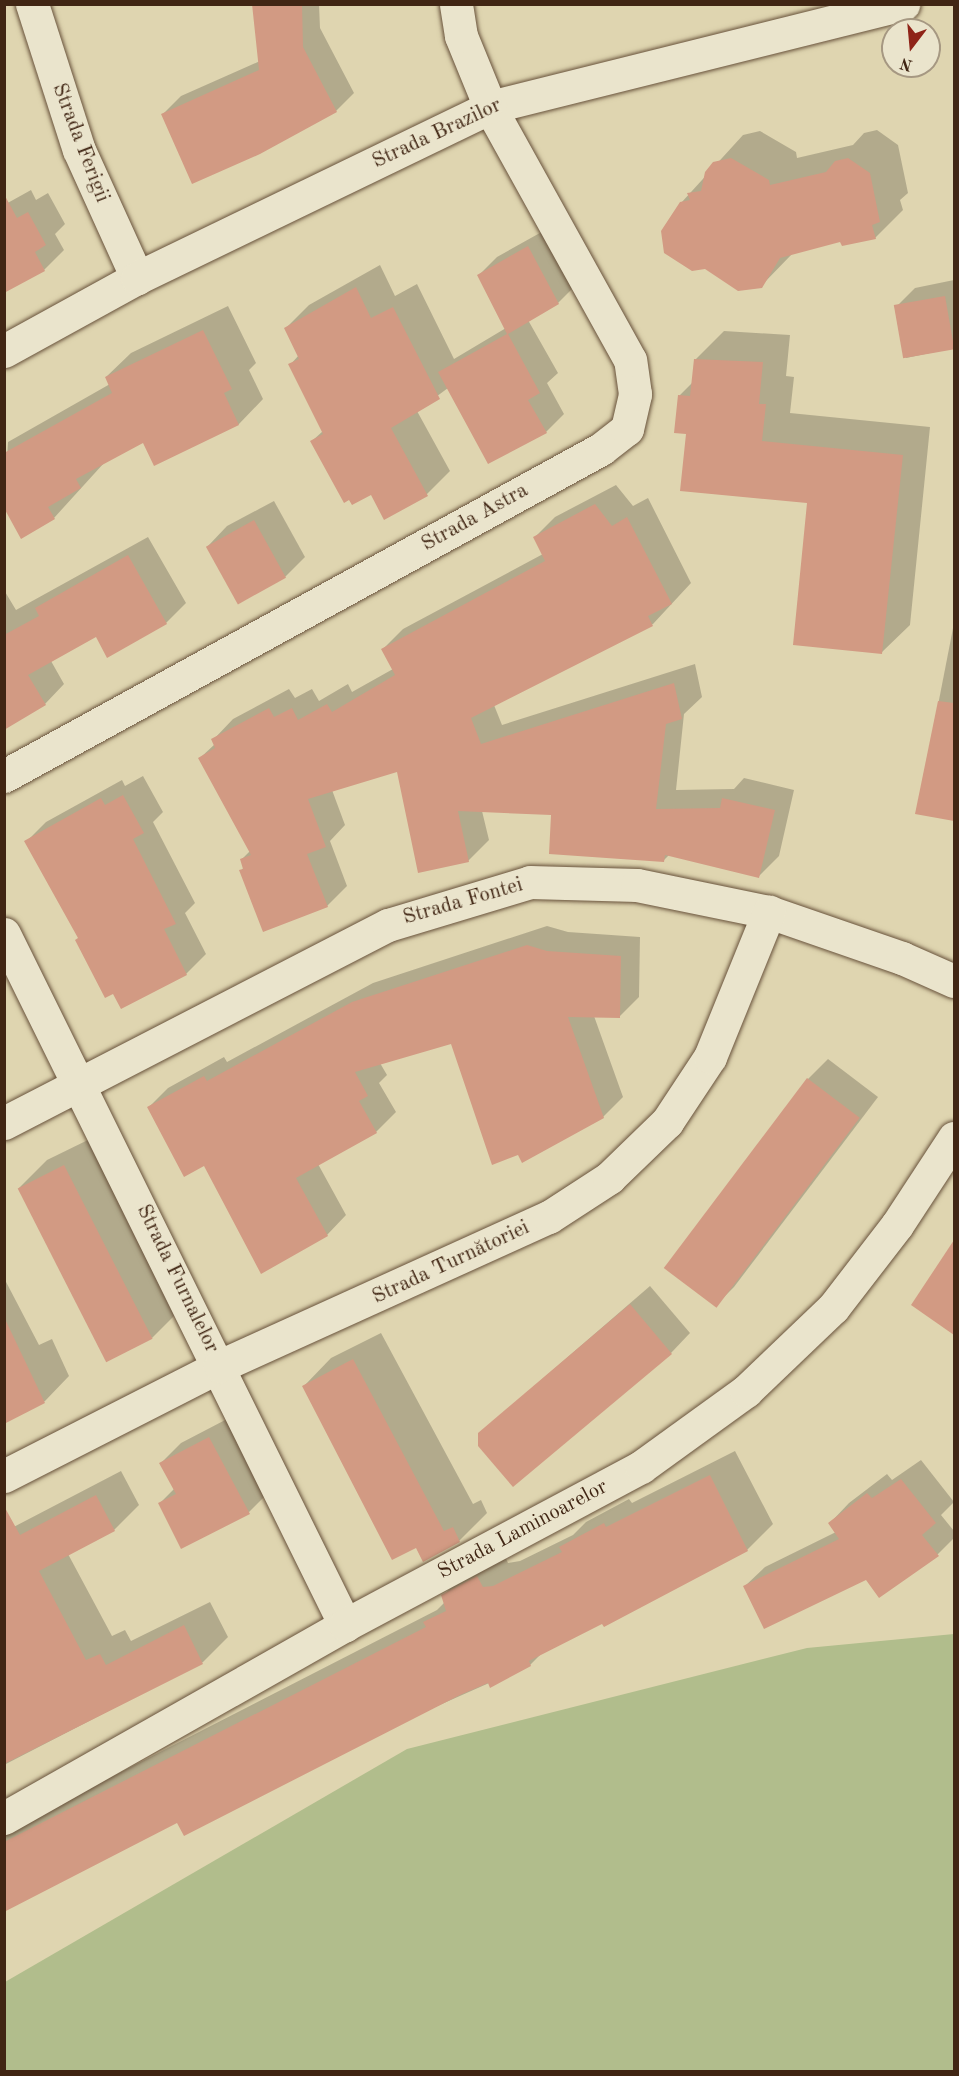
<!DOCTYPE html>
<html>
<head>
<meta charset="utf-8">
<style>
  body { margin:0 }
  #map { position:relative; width:959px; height:2076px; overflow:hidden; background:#dfd5b0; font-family:"Old Standard TT",serif }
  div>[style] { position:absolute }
  .green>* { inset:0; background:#b1bd8c }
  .shadow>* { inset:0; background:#0003 }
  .building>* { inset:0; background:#d29a83; transform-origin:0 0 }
  .roads { filter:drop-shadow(0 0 2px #68523b) drop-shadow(0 0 2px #68523b) }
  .minor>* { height:33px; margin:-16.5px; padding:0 16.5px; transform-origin:16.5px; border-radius:16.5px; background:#eae4cc }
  span { translate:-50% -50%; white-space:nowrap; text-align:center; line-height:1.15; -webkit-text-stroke:4.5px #eae4cc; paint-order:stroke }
  .street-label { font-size:21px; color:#412614 }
  .frame { position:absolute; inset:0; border:6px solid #412614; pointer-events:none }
  .north { position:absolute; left:881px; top:18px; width:60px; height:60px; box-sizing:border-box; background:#eae4cc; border:2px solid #a69882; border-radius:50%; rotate:196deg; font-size:16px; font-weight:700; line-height:24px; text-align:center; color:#412614 }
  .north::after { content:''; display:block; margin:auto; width:21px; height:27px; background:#8f2418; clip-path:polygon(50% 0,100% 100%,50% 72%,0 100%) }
</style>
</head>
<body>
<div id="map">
  <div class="green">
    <i style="clip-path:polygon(954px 1634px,954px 2071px,5px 2071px,5px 1982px,407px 1749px,807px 1648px)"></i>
  </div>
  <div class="shadow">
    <i style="clip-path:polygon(254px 4px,319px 4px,320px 28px,354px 93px,336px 111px,163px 114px,181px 96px,260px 61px)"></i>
    <i style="clip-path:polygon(877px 130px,898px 145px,908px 193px,900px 200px,903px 210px,875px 238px,841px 240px,792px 254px,761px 286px,681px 203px,743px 135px,760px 131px,796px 152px,797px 158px,853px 145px,864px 133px)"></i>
    <i style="clip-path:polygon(31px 190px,36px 200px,48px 193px,65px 224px,55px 234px,64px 250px,44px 270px,4px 205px)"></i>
    <i style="clip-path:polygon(547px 229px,577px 284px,558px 303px,528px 320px,558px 373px,547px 383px,564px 414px,546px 432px,448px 388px,417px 411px,450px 471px,427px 494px,372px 493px,312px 441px,323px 431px,290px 365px,299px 355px,286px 328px,309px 305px,380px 265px,395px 296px,417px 284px,454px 359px,506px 328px,479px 275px,497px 257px)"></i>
    <i style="clip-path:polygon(954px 280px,954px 348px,906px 358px,895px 308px,915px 288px)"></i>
    <i style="clip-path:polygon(228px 306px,256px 363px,249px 370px,263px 399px,239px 424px,155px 464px,144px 441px,104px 463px,54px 518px,4px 505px,8px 442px,110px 384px,106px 377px,131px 353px)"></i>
    <i style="clip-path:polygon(724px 331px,790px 335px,786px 376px,794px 377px,790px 413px,930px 427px,910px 625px,882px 652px,809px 502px,688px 432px,679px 396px,693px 382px,696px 359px)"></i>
    <i style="clip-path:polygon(616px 485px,633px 506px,648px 498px,691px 583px,653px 624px,494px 705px,502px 725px,695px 664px,702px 697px,684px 714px,676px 790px,734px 789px,744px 778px,794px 790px,779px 856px,759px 876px,670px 854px,663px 861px,552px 813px,482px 811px,489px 840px,468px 861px,398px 770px,332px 790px,345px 825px,330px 841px,347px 886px,327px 906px,241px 871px,244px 867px,241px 860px,250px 851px,200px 758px,215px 744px,213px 740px,233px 719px,289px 689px,295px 698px,312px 689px,319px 701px,348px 684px,352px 692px,393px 669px,383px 649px,403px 629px,543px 554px,535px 537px,555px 517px)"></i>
    <i style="clip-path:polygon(274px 501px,305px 557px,285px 577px,208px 546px,227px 526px)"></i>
    <i style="clip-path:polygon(148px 537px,186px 603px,166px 623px,97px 635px,51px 661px,64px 684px,45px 704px,4px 728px,4px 590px,16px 610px)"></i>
    <i style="clip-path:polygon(954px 623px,954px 820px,917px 813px)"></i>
    <i style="clip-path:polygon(143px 776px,163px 812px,153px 822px,195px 903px,185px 913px,206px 954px,186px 974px,122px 1007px,26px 842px,46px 822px,122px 780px,125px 786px)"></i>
    <i style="clip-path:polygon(547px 926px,568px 932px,640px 937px,639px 997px,619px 1017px,594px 1016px,623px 1097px,603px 1117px,452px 1042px,380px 1063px,387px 1075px,379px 1083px,396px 1112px,376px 1132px,318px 1164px,346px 1215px,327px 1235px,205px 1164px,148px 1108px,168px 1088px,224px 1057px,227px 1062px,373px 983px)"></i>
    <i style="clip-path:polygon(828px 1059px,878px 1097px,734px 1287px,715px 1306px,808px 1079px)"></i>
    <i style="clip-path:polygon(92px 1138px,180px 1310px,152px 1338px,19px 1188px,47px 1160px)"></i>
    <i style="clip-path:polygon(954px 1252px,954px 1333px,913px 1304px,935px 1271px)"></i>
    <i style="clip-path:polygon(4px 1278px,39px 1345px,52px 1339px,69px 1376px,45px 1401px,4px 1422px)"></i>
    <i style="clip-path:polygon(650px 1286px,690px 1333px,671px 1353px,480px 1433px)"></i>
    <i style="clip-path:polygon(381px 1333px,473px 1504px,481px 1500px,487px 1513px,459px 1541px,417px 1546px,304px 1386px,331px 1358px)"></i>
    <i style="clip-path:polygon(229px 1418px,268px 1493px,249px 1512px,160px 1503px,175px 1488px,161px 1463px,181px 1443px)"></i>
    <i style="clip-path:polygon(735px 1451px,773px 1524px,747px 1550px,604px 1625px,603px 1622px,544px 1651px,530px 1665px,178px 1821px,4px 1911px,4px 1832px,437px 1610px,445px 1602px,443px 1596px,468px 1570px,503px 1552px,508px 1563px,520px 1561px,573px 1535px,586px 1522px,629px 1499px,632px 1503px)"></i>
    <i style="clip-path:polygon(921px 1460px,954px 1502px,941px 1515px,954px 1531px,954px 1538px,938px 1554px,879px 1595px,867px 1578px,745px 1586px,765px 1567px,836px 1532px,830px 1523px,849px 1503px,887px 1474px,892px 1480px)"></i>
    <i style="clip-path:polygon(121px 1471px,139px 1505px,114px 1530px,68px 1554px,112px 1636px,125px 1630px,131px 1641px,210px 1602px,228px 1637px,203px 1662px,4px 1765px,4px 1532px)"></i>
  </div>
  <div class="building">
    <i style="clip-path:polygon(252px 4px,302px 4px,303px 47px,337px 112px,260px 154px,192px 184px,161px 114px,259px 70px)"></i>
    <i style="clip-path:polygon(731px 158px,769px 180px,770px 185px,826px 172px,835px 161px,848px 158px,870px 173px,880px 222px,872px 225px,876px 239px,842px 246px,840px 242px,780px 258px,762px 288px,738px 291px,705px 269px,692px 271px,664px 253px,661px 231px,680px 202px,690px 200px,687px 193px,701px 191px,705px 172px,713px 162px)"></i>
    <i style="clip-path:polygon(4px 194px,17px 218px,28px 212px,46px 245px,35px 252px,45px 271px,4px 293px)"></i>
    <i style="clip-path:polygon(528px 246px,559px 304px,508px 334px,540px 393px,528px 400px,547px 433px,488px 464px,438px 372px,507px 334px,477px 275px)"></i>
    <i style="clip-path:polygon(356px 287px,371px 318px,393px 307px,440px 399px,391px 428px,428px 496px,384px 520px,371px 495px,352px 505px,349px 500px,344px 503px,310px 441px,323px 434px,288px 364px,299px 359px,284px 328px)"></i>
    <i style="left:945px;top:296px;width:54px;height:52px;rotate:80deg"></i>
    <i style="clip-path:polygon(203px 330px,232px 389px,224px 393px,239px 425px,154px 466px,143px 443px,76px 479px,81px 488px,48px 507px,55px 519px,21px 539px,4px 508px,4px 453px,112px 393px,105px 377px)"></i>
    <i style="clip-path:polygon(694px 359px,763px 362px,759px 404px,766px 404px,762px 441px,903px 455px,882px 654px,793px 645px,807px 503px,680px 491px,686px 434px,674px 433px,678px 395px,690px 396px)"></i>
    <i style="clip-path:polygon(595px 504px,612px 526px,627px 517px,672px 604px,648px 616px,653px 626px,471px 718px,481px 744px,674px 683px,682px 719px,666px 724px,656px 809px,720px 808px,722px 798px,775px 810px,759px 878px,665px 855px,664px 862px,549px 854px,551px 815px,458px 811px,469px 862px,418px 873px,397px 772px,308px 799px,326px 847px,307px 854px,328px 907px,263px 932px,239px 870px,243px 869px,240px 859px,251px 855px,198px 758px,215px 748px,211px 739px,269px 708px,274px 717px,292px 708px,298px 720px,327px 704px,332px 712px,395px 675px,381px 649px,545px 561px,533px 537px)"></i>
    <i style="left:254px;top:520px;width:66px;height:55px;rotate:61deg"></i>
    <i style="clip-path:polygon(128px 555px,167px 624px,107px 658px,96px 637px,28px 675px,46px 705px,4px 730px,4px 635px,39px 616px,35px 608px)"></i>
    <i style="clip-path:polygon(938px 701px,954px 703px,954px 821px,915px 814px)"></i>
    <i style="clip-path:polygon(123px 795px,144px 833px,133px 839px,176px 924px,164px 929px,187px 975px,121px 1009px,113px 994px,105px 998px,75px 940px,78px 938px,24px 841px,101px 798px,105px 805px)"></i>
    <i style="clip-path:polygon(527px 945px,547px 951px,621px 956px,620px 1018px,568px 1017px,604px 1118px,522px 1163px,518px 1155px,492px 1165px,451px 1044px,355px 1072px,368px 1096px,359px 1101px,377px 1133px,296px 1178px,328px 1236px,261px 1274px,204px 1166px,184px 1177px,147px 1107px,204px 1076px,207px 1081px,352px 1002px)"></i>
    <i style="left:807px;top:1078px;width:66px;height:238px;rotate:37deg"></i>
    <i style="left:64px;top:1165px;width:195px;height:52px;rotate:63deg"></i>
    <i style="clip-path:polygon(954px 1240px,954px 1335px,911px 1305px)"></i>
    <i style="clip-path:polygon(630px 1304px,672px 1354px,513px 1487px,478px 1446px,478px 1433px)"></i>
    <i style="clip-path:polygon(4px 1317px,45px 1403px,4px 1424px)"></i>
    <i style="clip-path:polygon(353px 1359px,444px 1531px,453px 1527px,460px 1542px,423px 1562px,416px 1548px,392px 1560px,302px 1386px)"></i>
    <i style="clip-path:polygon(209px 1437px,250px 1514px,181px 1549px,158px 1503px,176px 1494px,159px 1463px)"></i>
    <i style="clip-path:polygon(710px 1475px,748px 1551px,604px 1627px,602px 1624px,529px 1661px,531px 1666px,490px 1688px,488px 1683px,460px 1695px,184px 1836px,177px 1823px,4px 1912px,4px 1842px,426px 1627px,423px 1622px,446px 1611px,441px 1595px,477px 1576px,483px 1587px,493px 1586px,562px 1552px,559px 1547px,604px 1523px,606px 1527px)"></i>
    <i style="clip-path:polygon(901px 1479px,936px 1523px,922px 1535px,939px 1556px,879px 1598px,866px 1580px,764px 1629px,743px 1586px,839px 1539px,828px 1523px,867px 1493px,872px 1498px)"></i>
    <i style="clip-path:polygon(96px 1495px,115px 1531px,39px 1571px,86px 1660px,100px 1654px,106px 1665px,184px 1625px,203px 1664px,4px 1764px,4px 1506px,20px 1535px)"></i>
  </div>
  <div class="roads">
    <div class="minor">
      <i style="left:32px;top:4px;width:153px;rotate:72.2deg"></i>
      <i style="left:79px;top:150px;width:141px;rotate:65.6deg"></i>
      <i style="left:4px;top:351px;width:152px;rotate:-28.8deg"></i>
      <i style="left:137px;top:278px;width:392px;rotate:-25.8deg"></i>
      <i style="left:490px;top:107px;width:426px;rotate:-14deg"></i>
      <i style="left:4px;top:776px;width:681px;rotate:-28.71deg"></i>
      <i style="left:601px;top:449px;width:33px;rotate:-38deg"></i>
      <i style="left:627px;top:429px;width:36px;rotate:-77deg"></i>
      <i style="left:635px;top:394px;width:34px;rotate:-98deg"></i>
      <i style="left:630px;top:360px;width:289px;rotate:-119deg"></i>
      <i style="left:490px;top:107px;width:77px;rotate:-112.2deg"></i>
      <i style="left:461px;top:36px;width:32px;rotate:-99deg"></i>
      <i style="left:4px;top:934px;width:771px;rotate:63.73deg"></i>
      <i style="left:4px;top:1123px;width:432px;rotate:-27.3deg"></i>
      <i style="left:388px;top:925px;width:148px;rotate:-16.8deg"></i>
      <i style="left:530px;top:882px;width:107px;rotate:1.6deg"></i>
      <i style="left:637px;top:885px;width:135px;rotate:11.6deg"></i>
      <i style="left:769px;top:912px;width:141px;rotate:19.1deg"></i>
      <i style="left:902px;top:958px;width:57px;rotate:23.9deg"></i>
      <i style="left:4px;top:1476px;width:242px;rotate:-27deg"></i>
      <i style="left:220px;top:1366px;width:361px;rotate:-24.4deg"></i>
      <i style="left:549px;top:1217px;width:72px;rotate:-33deg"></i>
      <i style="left:609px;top:1178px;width:81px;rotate:-44deg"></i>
      <i style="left:667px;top:1122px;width:78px;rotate:-56.5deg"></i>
      <i style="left:710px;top:1057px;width:157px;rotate:-67.9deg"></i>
      <i style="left:4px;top:1818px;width:392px;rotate:-29.5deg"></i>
      <i style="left:345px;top:1625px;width:336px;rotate:-28.1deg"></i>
      <i style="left:641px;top:1467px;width:130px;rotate:-35.9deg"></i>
      <i style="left:746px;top:1391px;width:120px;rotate:-43.7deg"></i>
      <i style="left:833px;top:1308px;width:105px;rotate:-52.4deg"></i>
      <i style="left:897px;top:1225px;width:104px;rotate:-56.8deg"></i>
    </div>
  </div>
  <div class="street-label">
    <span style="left:437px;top:134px;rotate:-25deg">Strada Brazilor</span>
    <span style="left:80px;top:143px;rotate:69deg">Strada Ferigii</span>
    <span style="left:475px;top:518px;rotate:-29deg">Strada Astra</span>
    <span style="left:463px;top:902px;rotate:-16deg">Strada Fontei</span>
    <span style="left:451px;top:1263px;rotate:-25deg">Strada Turnătoriei</span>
    <span style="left:177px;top:1279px;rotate:64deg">Strada Furnalelor</span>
    <span style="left:523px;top:1530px;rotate:-28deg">Strada Laminoarelor</span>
  </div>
  <div class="frame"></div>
  <div class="north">N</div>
</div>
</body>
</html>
